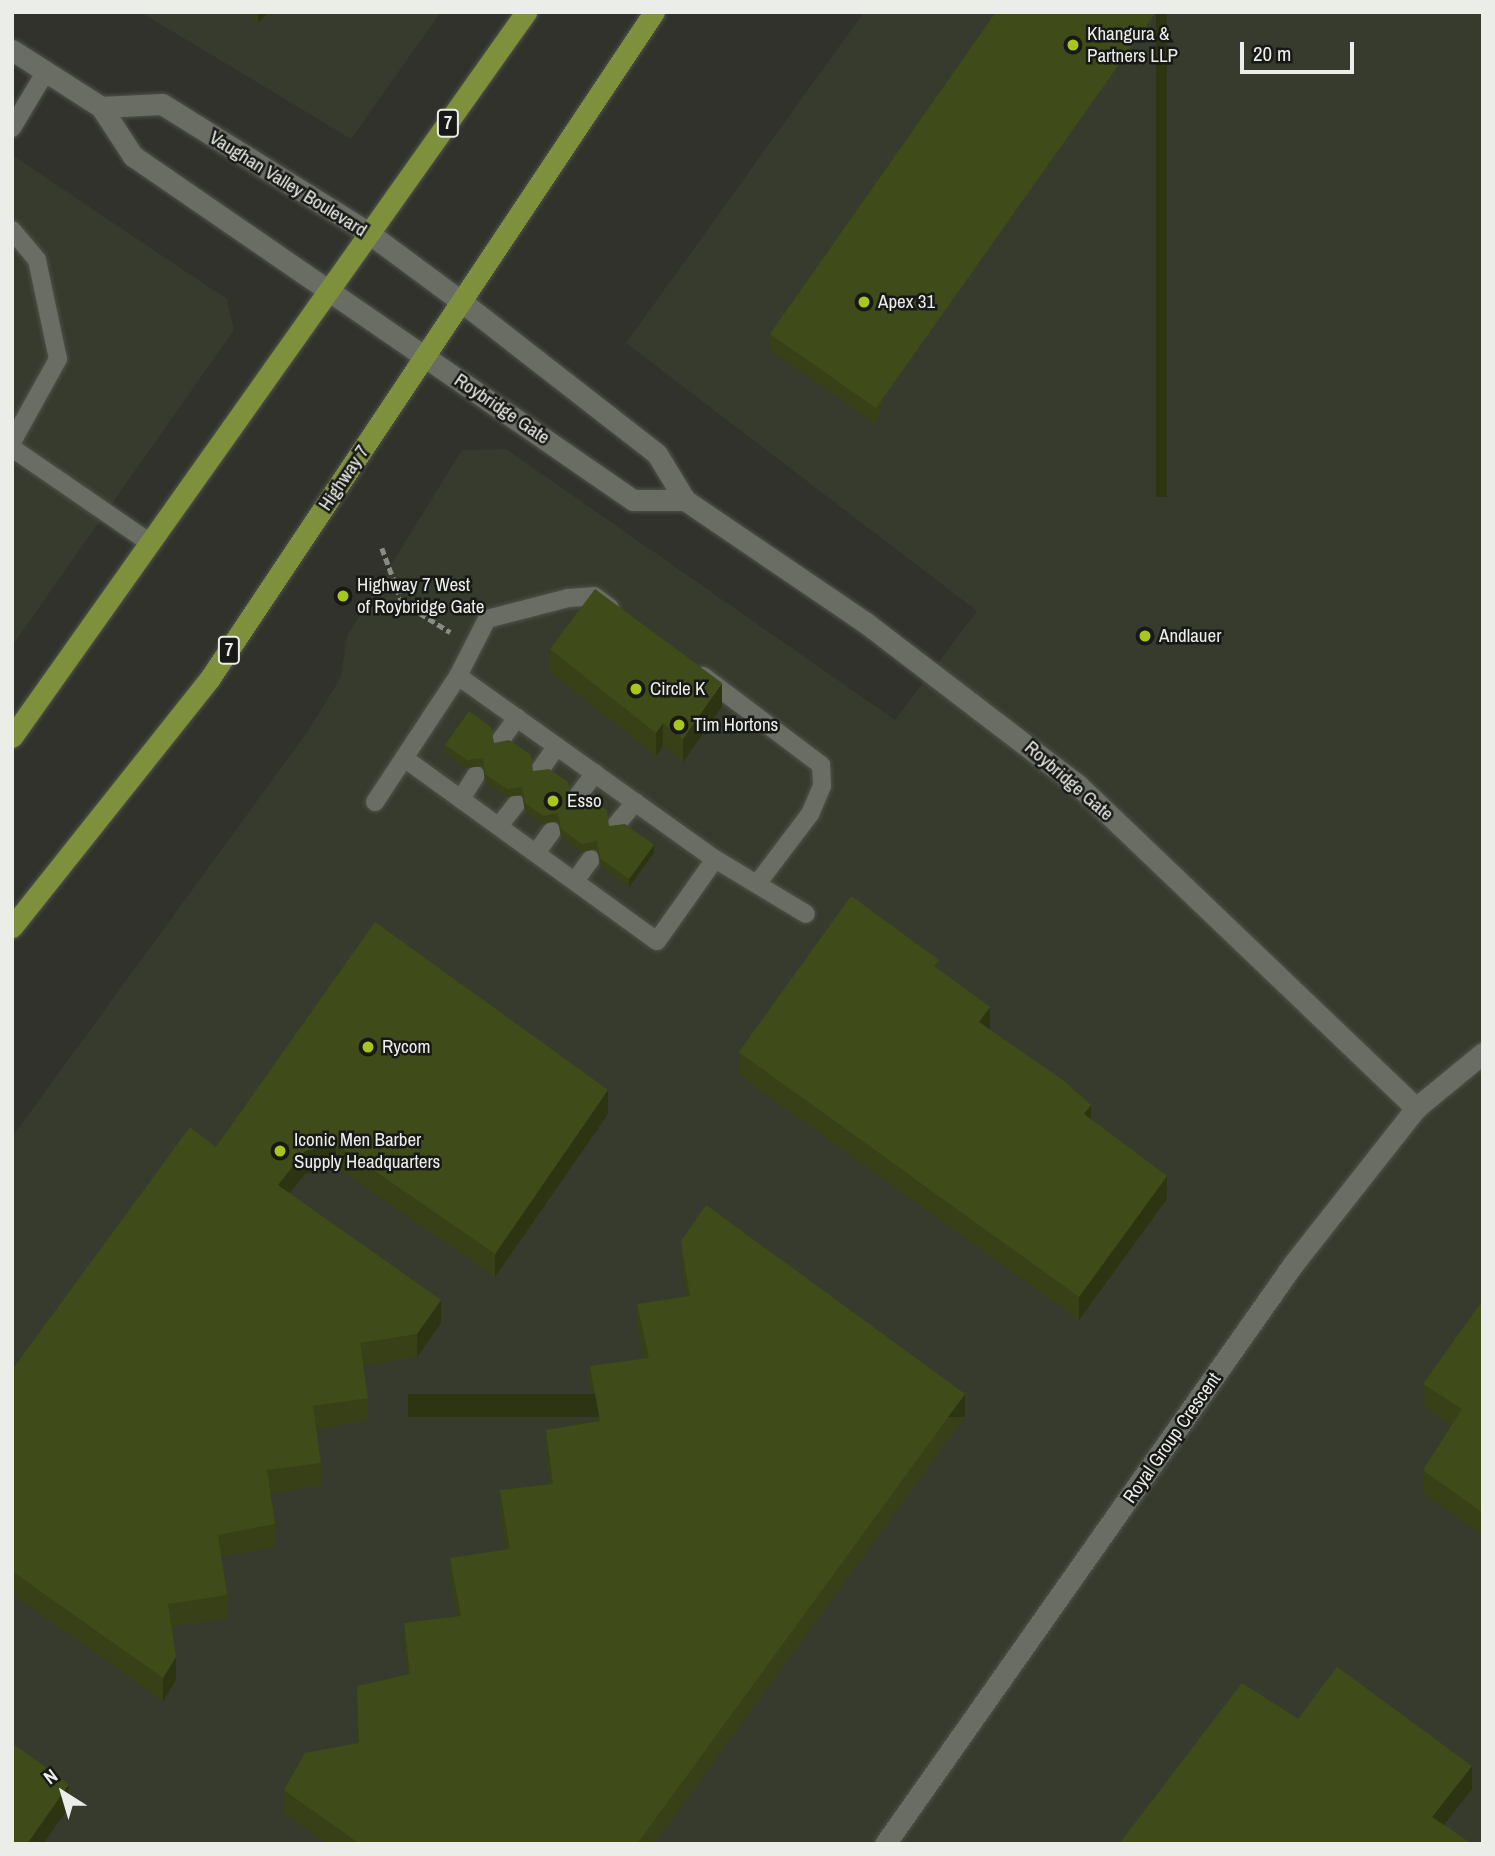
<!DOCTYPE html>
<html>
<head>
<meta charset="utf-8">
<style>
  body { margin:0 }
  #map { position:relative; width:1495px; height:1856px; overflow:hidden; background:#30322b; font-family:"Archivo Narrow",sans-serif }
  div>[style] { position:absolute }
  .built>* { inset:0; background:#373b2d }
  .path>* { height:4.5px; margin-top:-2.25px; transform-origin:0; background:repeating-linear-gradient(90deg,#898b85 0 7px,transparent 0 10.5px) }
  .roads { filter:drop-shadow(0 0 2px #4f514a) drop-shadow(0 0 2px #4f514a) }
  .service>* { height:18px; margin:-9px; padding:0 9px; transform-origin:9px; border-radius:9px; background:#6a6d64 }
  .minor>* { height:21px; margin:-10.5px; padding:0 10.5px; transform-origin:10.5px; border-radius:10.5px; background:#6a6d64 }
  .primary>* { height:21px; margin:-10.5px; padding:0 10.5px; transform-origin:10.5px; border-radius:10.5px; background:#7f903d }
  .wall>* { inset:0; background:#374016 }
  .shaded-wall>* { inset:0; background:#2d3412; transform-origin:0 0 }
  .building>* { inset:0; background:#404b1a }
  .dots>* { width:19px; height:19px; translate:-50% -50%; box-sizing:border-box; border:4px solid #181916; border-radius:50% }
  span { translate:-50% -50%; white-space:nowrap; text-align:center; line-height:1.15; -webkit-text-stroke:5px #181916; paint-order:stroke }
  .shield-label span { padding:2px 5px; background:#181916; border:2px solid; border-radius:5px; -webkit-text-stroke-width:0 }
  .shield-label { font-size:18px; color:#ebede8; font-weight:700 }
  .poi-label { font-size:19px; color:#ebede8 }
  .left { translate:0 -50%; text-align:left }
  .street-label { font-size:19px; color:#ebede8 }
  .frame { position:absolute; inset:0; border:14px solid #ebede8; pointer-events:none }
  .north { position:absolute; left:28px; top:1758px; width:70px; height:70px; -webkit-text-stroke:5px #181916; paint-order:stroke; rotate:323deg; font-size:19px; font-weight:700; line-height:28px; text-align:center; color:#ebede8 }
  .north::after { content:''; display:block; margin:auto; width:24px; height:32px; background:#ebede8; clip-path:polygon(50% 0,100% 100%,50% 72%,0 100%) }
  .scale { position:absolute; left:1240px; top:42px; width:114px; height:32px; box-sizing:border-box; border:4px solid #ebede8; border-top:0; padding-left:9px; font-size:21px; line-height:24px; white-space:nowrap; color:#ebede8; -webkit-text-stroke:5px #181916; paint-order:stroke }
</style>
</head>
<body>
<div id="map">
  <div class="built">
    <i style="clip-path:polygon(140px 12px,441px 12px,351px 139px)"></i>
    <i style="clip-path:polygon(864px 12px,1483px 12px,1483px 1844px,12px 1844px,12px 1137px,308px 731px,341px 677px,347px 636px,462px 450px,506px 449px,895px 720px,977px 611px,626px 343px)"></i>
    <i style="clip-path:polygon(12px 155px,227px 299px,234px 330px,12px 646px)"></i>
  </div>
  <div class="path">
    <i style="left:382px;top:548px;width:58px;rotate:69.7deg"></i>
    <i style="left:402px;top:602px;width:57px;rotate:32deg"></i>
  </div>
  <div class="roads">
    <div class="service">
      <i style="left:12px;top:128px;width:66px;rotate:-59.2deg"></i>
      <i style="left:12px;top:230px;width:39px;rotate:50deg"></i>
      <i style="left:37px;top:260px;width:101px;rotate:78deg"></i>
      <i style="left:58px;top:359px;width:95px;rotate:119deg"></i>
      <i style="left:12px;top:448px;width:168px;rotate:34.5deg"></i>
      <i style="left:458px;top:676px;width:64px;rotate:-63deg"></i>
      <i style="left:487px;top:619px;width:84px;rotate:-14.5deg"></i>
      <i style="left:568px;top:598px;width:26px;rotate:-4deg"></i>
      <i style="left:594px;top:596px;width:20px;rotate:37deg"></i>
      <i style="left:703px;top:676px;width:148px;rotate:37deg"></i>
      <i style="left:821px;top:765px;width:21px;rotate:87deg"></i>
      <i style="left:822px;top:786px;width:30px;rotate:113deg"></i>
      <i style="left:810px;top:814px;width:88px;rotate:127.1deg"></i>
      <i style="left:500px;top:741px;width:29px;rotate:-54deg"></i>
      <i style="left:404px;top:758px;width:312px;rotate:35.9deg"></i>
      <i style="left:657px;top:941px;width:100px;rotate:-54.7deg"></i>
      <i style="left:540px;top:770px;width:29px;rotate:-55deg"></i>
      <i style="left:577px;top:797px;width:30px;rotate:-53deg"></i>
      <i style="left:461px;top:799px;width:28px;rotate:-58deg"></i>
      <i style="left:375px;top:802px;width:151px;rotate:-56.6deg"></i>
      <i style="left:458px;top:676px;width:315px;rotate:35.5deg"></i>
      <i style="left:715px;top:859px;width:106px;rotate:31.1deg"></i>
      <i style="left:616px;top:825px;width:30px;rotate:-50deg"></i>
      <i style="left:499px;top:826px;width:28px;rotate:-52deg"></i>
      <i style="left:536px;top:853px;width:27px;rotate:-54deg"></i>
      <i style="left:575px;top:881px;width:27px;rotate:-54deg"></i>
    </div>
    <div class="minor">
      <i style="left:12px;top:50px;width:106px;rotate:32.6deg"></i>
      <i style="left:101px;top:107px;width:59px;rotate:56.9deg"></i>
      <i style="left:133px;top:156px;width:607px;rotate:34.53deg"></i>
      <i style="left:633px;top:500px;width:52px"></i>
      <i style="left:101px;top:107px;width:61px;rotate:-2.8deg"></i>
      <i style="left:162px;top:104px;width:240px;rotate:31.9deg"></i>
      <i style="left:366px;top:231px;width:119px;rotate:36.5deg"></i>
      <i style="left:462px;top:302px;width:247px;rotate:37.9deg"></i>
      <i style="left:657px;top:454px;width:54px;rotate:58.7deg"></i>
      <i style="left:685px;top:500px;width:219px;rotate:34.2deg"></i>
      <i style="left:866px;top:623px;width:267px;rotate:37.4deg"></i>
      <i style="left:1078px;top:785px;width:468px;rotate:43.7deg"></i>
      <i style="left:885px;top:1844px;width:711px;rotate:-54.86deg"></i>
      <i style="left:1294px;top:1263px;width:197px;rotate:-51.8deg"></i>
      <i style="left:1416px;top:1108px;width:87px;rotate:-39.4deg"></i>
    </div>
    <div class="primary">
      <i style="left:12px;top:737px;width:889px;rotate:-54.66deg"></i>
      <i style="left:12px;top:927px;width:318px;rotate:-51.5deg"></i>
      <i style="left:210px;top:678px;width:800px;rotate:-56.31deg"></i>
    </div>
  </div>
  <div class="wall">
    <i style="clip-path:polygon(247px 12px,269px 12px,258px 23px)"></i>
    <i style="clip-path:polygon(996px 12px,876px 424px,770px 350px,770px 334px)"></i>
    <i style="clip-path:polygon(550px 649px,722px 706px,683px 762px,663px 746px,656px 756px,550px 672px)"></i>
    <i style="clip-path:polygon(494px 743px,609px 826px,654px 853px,629px 887px,600px 865px,597px 849px,582px 852px,561px 837px,558px 821px,543px 824px,525px 811px,522px 795px,507px 797px,485px 782px,483px 766px,467px 768px,445px 753px,445px 745px)"></i>
    <i style="clip-path:polygon(939px 970px,990px 1030px,1091px 1119px,1167px 1199px,1079px 1320px,739px 1075px,739px 1052px)"></i>
    <i style="clip-path:polygon(608px 1114px,495px 1277px,336px 1167px,305px 1174px,290px 1193px,441px 1323px,417px 1357px,363px 1366px,368px 1398px,368px 1421px,317px 1429px,321px 1463px,321px 1486px,271px 1493px,275px 1524px,275px 1547px,221px 1557px,227px 1595px,227px 1618px,172px 1626px,176px 1680px,163px 1701px,12px 1594px,12px 1370px,216px 1147px)"></i>
    <i style="clip-path:polygon(681px 1241px,965px 1417px,654px 1844px,328px 1844px,284px 1813px,284px 1790px,358px 1743px,357px 1686px,407px 1675px,404px 1646px,404px 1623px,457px 1616px,450px 1581px,450px 1558px,506px 1550px,500px 1513px,500px 1490px,550px 1484px,546px 1453px,546px 1430px,596px 1421px,590px 1389px,590px 1366px,644px 1359px,637px 1327px,637px 1304px,687px 1296px,681px 1264px)"></i>
    <i style="clip-path:polygon(1483px 1300px,1483px 1536px,1423px 1493px,1423px 1470px,1451px 1425px,1423px 1407px,1423px 1384px)"></i>
  </div>
  <div class="shaded-wall">
    <i style="clip-path:polygon(258px 12px,269px 12px,258px 23px)"></i>
    <i style="left:1156px;top:12px;width:11px;height:485px"></i>
    <i style="clip-path:polygon(722px 683px,722px 706px,683px 762px,683px 739px)"></i>
    <i style="clip-path:polygon(663px 723px,663px 746px,656px 756px,656px 733px)"></i>
    <i style="clip-path:polygon(654px 845px,654px 853px,629px 887px,629px 879px)"></i>
    <i style="clip-path:polygon(990px 1007px,990px 1030px,979px 1045px,979px 1022px)"></i>
    <i style="clip-path:polygon(608px 1090px,608px 1114px,495px 1277px,495px 1254px)"></i>
    <i style="clip-path:polygon(1091px 1105px,1091px 1128px,1084px 1114px)"></i>
    <i style="clip-path:polygon(336px 1144px,336px 1167px,305px 1174px,278px 1208px,278px 1185px,305px 1151px)"></i>
    <i style="clip-path:polygon(1167px 1176px,1167px 1199px,1079px 1320px,1079px 1297px)"></i>
    <i style="clip-path:polygon(441px 1300px,441px 1323px,417px 1357px,417px 1334px)"></i>
    <i style="left:965px;top:1394px;width:23px;height:557px;rotate:90deg"></i>
    <i style="clip-path:polygon(176px 1657px,176px 1680px,163px 1701px,163px 1678px)"></i>
    <i style="clip-path:polygon(1472px 1766px,1472px 1789px,1432px 1840px,1432px 1817px)"></i>
    <i style="clip-path:polygon(69px 1784px,69px 1807px,43px 1844px,27px 1844px)"></i>
  </div>
  <div class="building">
    <i style="clip-path:polygon(996px 12px,1156px 12px,876px 408px,770px 334px)"></i>
    <i style="clip-path:polygon(595px 589px,722px 683px,683px 739px,663px 723px,656px 733px,550px 649px)"></i>
    <i style="clip-path:polygon(469px 711px,491px 727px,494px 743px,509px 740px,531px 755px,533px 771px,549px 769px,568px 782px,571px 798px,586px 796px,607px 810px,609px 826px,625px 824px,654px 845px,629px 879px,600px 858px,597px 841px,582px 844px,561px 829px,558px 813px,543px 816px,525px 803px,522px 787px,507px 789px,485px 774px,483px 758px,467px 760px,445px 745px)"></i>
    <i style="clip-path:polygon(851px 896px,939px 960px,934px 966px,990px 1007px,979px 1022px,1064px 1081px,1091px 1105px,1084px 1114px,1167px 1176px,1079px 1297px,739px 1052px)"></i>
    <i style="clip-path:polygon(375px 922px,608px 1090px,495px 1254px,336px 1144px,305px 1151px,278px 1185px,441px 1300px,417px 1334px,360px 1343px,368px 1398px,313px 1406px,321px 1463px,267px 1470px,275px 1524px,218px 1535px,227px 1595px,168px 1604px,176px 1657px,163px 1678px,12px 1571px,12px 1370px,190px 1127px,216px 1147px)"></i>
    <i style="clip-path:polygon(706px 1205px,965px 1394px,637px 1844px,360px 1844px,284px 1790px,305px 1753px,359px 1743px,357px 1686px,410px 1674px,404px 1623px,461px 1616px,450px 1558px,510px 1549px,500px 1490px,553px 1484px,546px 1430px,600px 1421px,590px 1366px,649px 1358px,637px 1304px,690px 1296px,681px 1241px)"></i>
    <i style="clip-path:polygon(1483px 1300px,1483px 1513px,1423px 1470px,1462px 1409px,1423px 1384px)"></i>
    <i style="clip-path:polygon(1337px 1667px,1472px 1766px,1432px 1817px,1472px 1844px,1119px 1844px,1242px 1683px,1298px 1719px)"></i>
    <i style="clip-path:polygon(12px 1743px,69px 1784px,27px 1844px,12px 1844px)"></i>
  </div>
  <div class="dots">
    <i style="left:1073px;top:45px;background:#a7c71e"></i>
    <i style="left:864px;top:302px;background:#a7c71e"></i>
    <i style="left:343px;top:596px;background:#a7c71e"></i>
    <i style="left:1145px;top:636px;background:#a7c71e"></i>
    <i style="left:636px;top:689px;background:#a7c71e"></i>
    <i style="left:679px;top:725px;background:#a7c71e"></i>
    <i style="left:553px;top:801px;background:#a7c71e"></i>
    <i style="left:368px;top:1047px;background:#a7c71e"></i>
    <i style="left:280px;top:1151px;background:#a7c71e"></i>
  </div>
  <div class="shield-label">
    <span style="left:448px;top:123px">7</span>
    <span style="left:229px;top:650px">7</span>
  </div>
  <div class="poi-label">
    <span class="left" style="left:1087px;top:45px">Khangura &amp;<br>Partners LLP</span>
    <span class="left" style="left:878px;top:302px">Apex 31</span>
    <span class="left" style="left:357px;top:596px">Highway 7 West<br>of Roybridge Gate</span>
    <span class="left" style="left:1159px;top:636px">Andlauer</span>
    <span class="left" style="left:650px;top:689px">Circle K</span>
    <span class="left" style="left:693px;top:725px">Tim Hortons</span>
    <span class="left" style="left:567px;top:801px">Esso</span>
    <span class="left" style="left:382px;top:1047px">Rycom</span>
    <span class="left" style="left:294px;top:1151px">Iconic Men Barber<br>Supply Headquarters</span>
  </div>
  <div class="street-label">
    <span style="left:288px;top:184px;rotate:32deg">Vaughan Valley Boulevard</span>
    <span style="left:502px;top:409px;rotate:34deg">Roybridge Gate</span>
    <span style="left:344px;top:478px;rotate:-56deg">Highway 7</span>
    <span style="left:1069px;top:781px;rotate:41deg">Roybridge Gate</span>
    <span style="left:1172px;top:1438px;rotate:-55deg">Royal Group Crescent</span>
  </div>
  <div class="frame"></div>
  <div class="north">N</div>
  <div class="scale">20 m</div>
</div>
</body>
</html>
